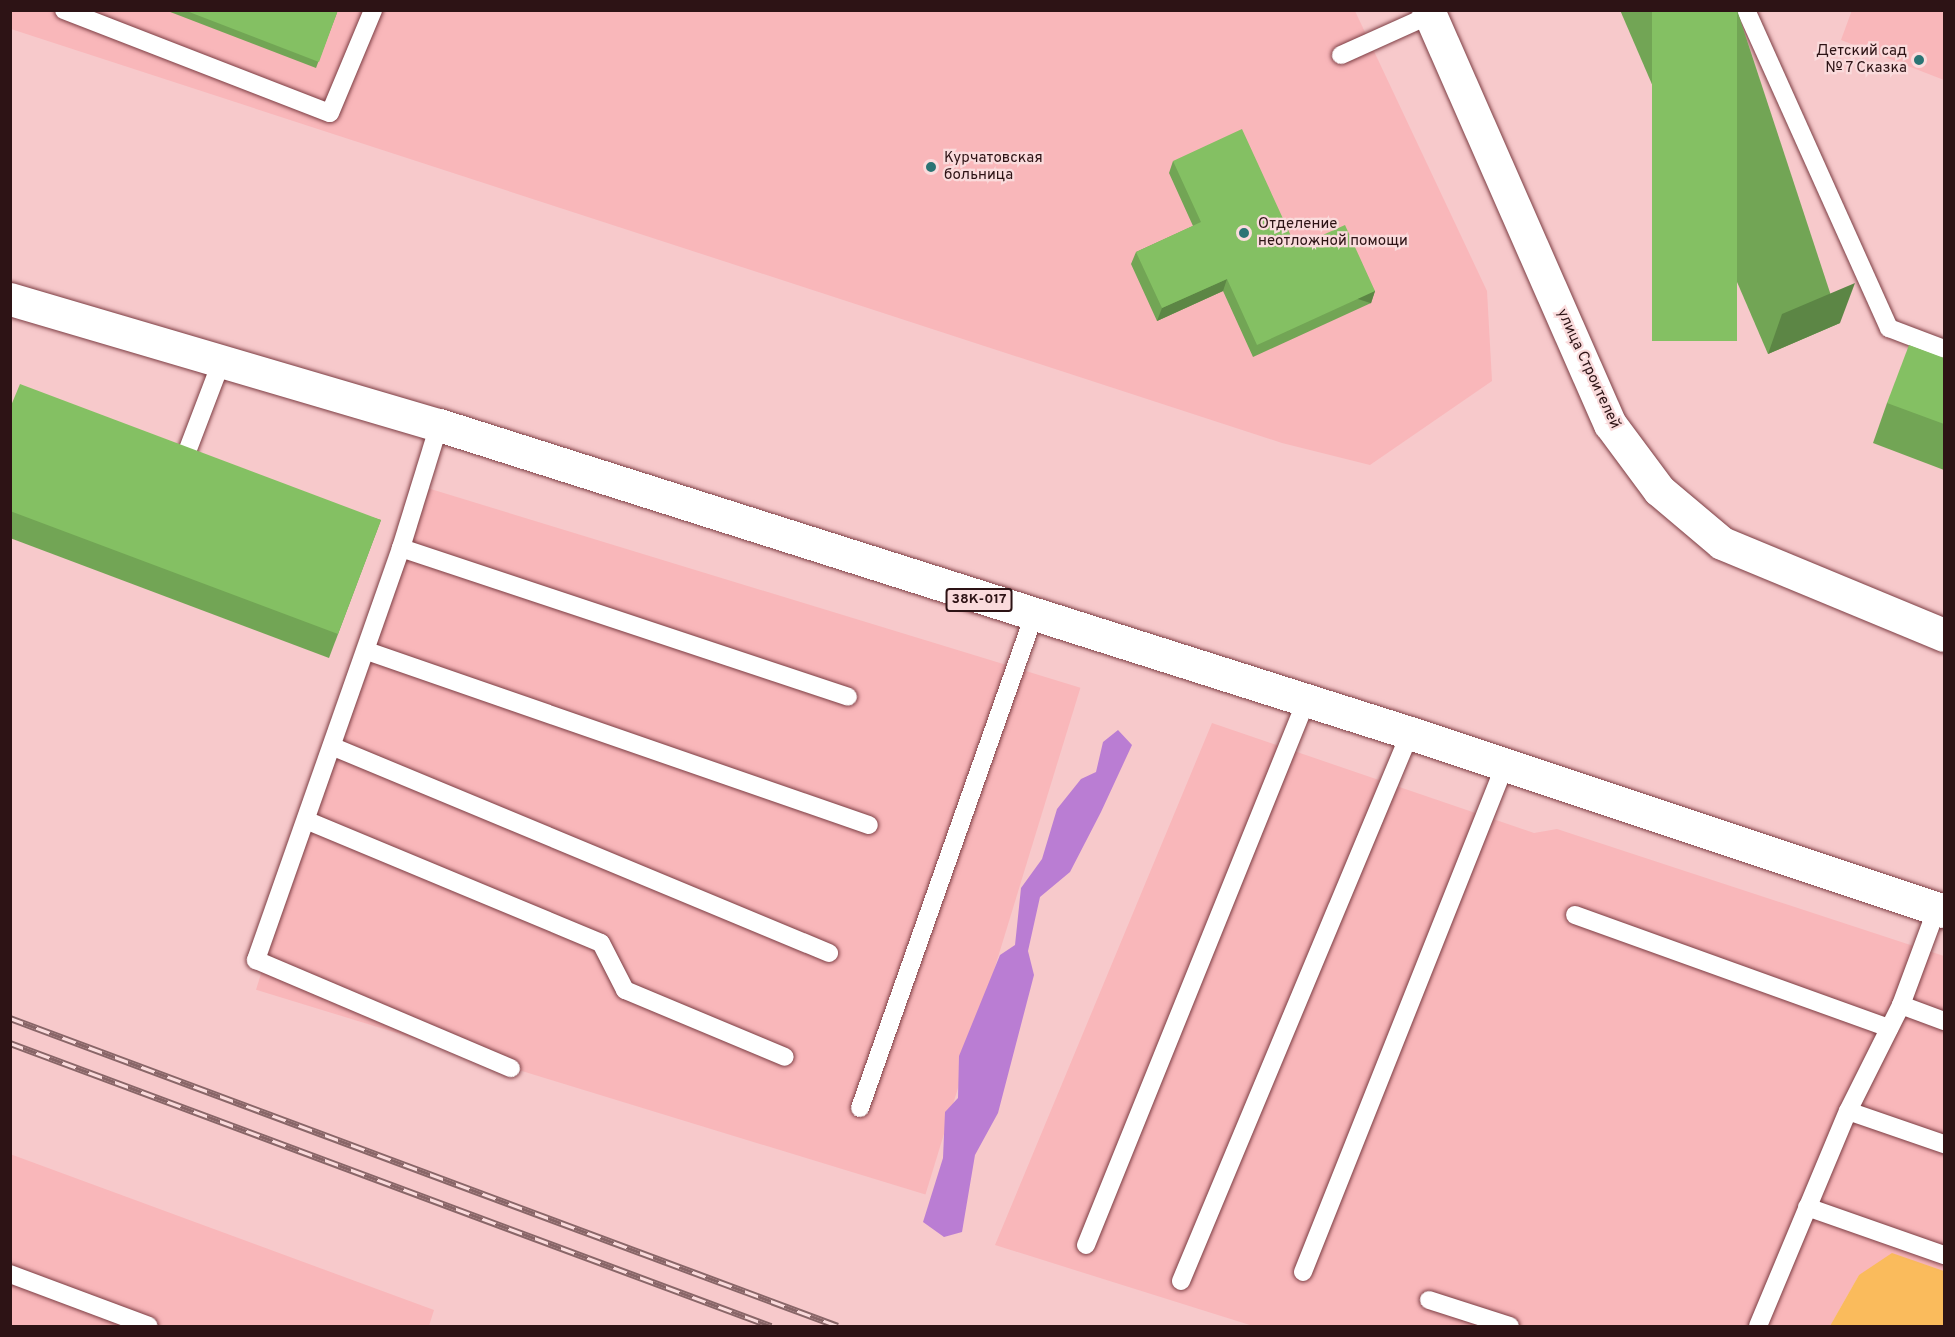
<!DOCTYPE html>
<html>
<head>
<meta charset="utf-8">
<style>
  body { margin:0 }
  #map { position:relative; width:1955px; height:1337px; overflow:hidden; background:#f7c9cb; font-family:Overpass,sans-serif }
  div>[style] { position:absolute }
  .built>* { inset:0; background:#f9b7ba; transform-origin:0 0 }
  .green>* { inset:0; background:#fabb5c }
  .water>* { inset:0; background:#ba7dd3 }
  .roads { filter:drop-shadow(0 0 2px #7c3d43) drop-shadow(0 0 2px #7c3d43) }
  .service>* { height:18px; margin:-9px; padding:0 9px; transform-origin:9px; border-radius:9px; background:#fff }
  .tertiary>* { height:33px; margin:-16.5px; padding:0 16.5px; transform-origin:16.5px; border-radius:16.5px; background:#fff }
  .primary>* { height:33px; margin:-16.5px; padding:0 16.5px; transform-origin:16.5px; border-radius:16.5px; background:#fff }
  .rail>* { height:7px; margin-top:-3.5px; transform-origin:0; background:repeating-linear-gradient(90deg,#fadbdc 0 14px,#896668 0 28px); box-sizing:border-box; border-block:2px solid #896668 }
  .wall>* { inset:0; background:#72a555 }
  .shaded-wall>* { inset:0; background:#5c8645; transform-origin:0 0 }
  .building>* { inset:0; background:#84c063; transform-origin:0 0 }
  .dots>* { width:16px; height:16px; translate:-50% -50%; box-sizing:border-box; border:3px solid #fadbdc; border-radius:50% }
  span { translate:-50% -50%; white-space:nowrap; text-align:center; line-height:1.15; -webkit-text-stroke:4.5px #fadbdc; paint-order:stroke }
  .shield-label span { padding:2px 4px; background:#fadbdc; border:2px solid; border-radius:4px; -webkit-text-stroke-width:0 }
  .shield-label { font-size:14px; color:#2d1315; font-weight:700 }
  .poi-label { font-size:15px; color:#2d1315 }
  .right { translate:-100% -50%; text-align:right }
  .left { translate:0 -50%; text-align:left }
  .street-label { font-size:15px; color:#2d1315 }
  .frame { position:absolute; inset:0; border:12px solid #2d1315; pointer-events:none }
</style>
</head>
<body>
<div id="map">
  <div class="built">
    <i style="clip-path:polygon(11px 10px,1355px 11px,1487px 291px,1492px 381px,1370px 465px,1282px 443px,11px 29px)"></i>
    <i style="clip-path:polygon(1852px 10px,1944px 11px,1944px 80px,1841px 40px)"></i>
    <i style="left:411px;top:483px;width:700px;height:530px;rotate:17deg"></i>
    <i style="clip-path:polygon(1212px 723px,1534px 833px,1557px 829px,1944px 956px,1944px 1271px,1923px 1264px,1859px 1275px,1830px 1326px,1253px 1326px,995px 1245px)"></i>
    <i style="clip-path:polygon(10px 1154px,434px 1310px,429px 1326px,11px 1326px)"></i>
  </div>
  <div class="green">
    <i style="clip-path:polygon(1892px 1253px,1944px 1271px,1944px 1326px,1830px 1326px,1859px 1275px)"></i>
  </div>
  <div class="water">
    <i style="clip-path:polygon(1118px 730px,1132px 745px,1101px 812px,1070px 872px,1040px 897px,1028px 951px,1034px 975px,998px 1113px,975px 1155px,962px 1232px,944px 1237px,923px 1222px,943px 1158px,945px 1112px,958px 1098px,959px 1056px,1000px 955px,1015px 945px,1021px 888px,1042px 859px,1057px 809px,1081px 779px,1096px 772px,1103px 742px)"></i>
  </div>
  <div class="roads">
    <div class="service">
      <i style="left:64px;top:10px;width:285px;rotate:21.2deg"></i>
      <i style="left:330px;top:113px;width:112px;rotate:-67.3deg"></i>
      <i style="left:1746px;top:10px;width:349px;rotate:65.8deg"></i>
      <i style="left:1889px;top:328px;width:59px;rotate:20.9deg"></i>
      <i style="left:1341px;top:55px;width:98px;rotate:-24.2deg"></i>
      <i style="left:439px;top:425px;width:129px;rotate:107.2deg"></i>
      <i style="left:401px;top:548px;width:471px;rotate:18.4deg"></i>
      <i style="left:180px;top:470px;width:118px;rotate:-69.1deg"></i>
      <i style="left:401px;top:548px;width:437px;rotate:109.4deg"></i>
      <i style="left:256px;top:960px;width:277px;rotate:23deg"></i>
      <i style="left:367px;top:651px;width:531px;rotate:19.12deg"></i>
      <i style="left:336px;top:748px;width:534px;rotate:22.58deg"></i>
      <i style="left:308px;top:821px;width:317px;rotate:22.6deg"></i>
      <i style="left:601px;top:943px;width:53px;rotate:62.9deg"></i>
      <i style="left:625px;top:990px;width:173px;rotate:22.7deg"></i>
      <i style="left:1575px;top:915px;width:334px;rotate:19.8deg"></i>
      <i style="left:1901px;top:1005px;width:46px;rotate:20.4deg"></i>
      <i style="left:860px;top:1108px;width:520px;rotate:-70.55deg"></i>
      <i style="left:1848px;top:1111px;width:102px;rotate:19deg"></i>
      <i style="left:1807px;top:1207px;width:145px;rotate:19.3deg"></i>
      <i style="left:1086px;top:1245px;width:587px;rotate:-67.98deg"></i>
      <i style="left:1303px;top:1272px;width:546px;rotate:-68.28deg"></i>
      <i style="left:10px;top:1274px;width:148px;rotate:20.5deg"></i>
      <i style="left:1181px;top:1281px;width:594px;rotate:-67.32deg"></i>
      <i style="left:1429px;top:1300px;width:85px;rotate:17.8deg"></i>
      <i style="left:1758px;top:1326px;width:233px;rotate:-67.3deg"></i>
      <i style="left:1848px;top:1111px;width:119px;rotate:-63.4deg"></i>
      <i style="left:1901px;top:1005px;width:103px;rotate:-69.6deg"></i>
    </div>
    <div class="tertiary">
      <i style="left:1428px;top:10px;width:452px;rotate:66.3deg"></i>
      <i style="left:1610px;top:424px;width:82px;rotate:53.4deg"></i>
      <i style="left:1659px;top:490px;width:82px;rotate:40.1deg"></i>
      <i style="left:1722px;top:543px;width:240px;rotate:22.5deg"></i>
    </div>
    <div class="primary">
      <i style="left:10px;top:299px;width:447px;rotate:16.4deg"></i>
      <i style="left:439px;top:425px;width:1019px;rotate:17.6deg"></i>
      <i style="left:1410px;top:733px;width:563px;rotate:18.43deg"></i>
    </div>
  </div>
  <div class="rail">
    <i style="left:10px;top:1018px;width:883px;rotate:20.4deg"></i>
    <i style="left:10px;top:1043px;width:812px;rotate:20.4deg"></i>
  </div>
  <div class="wall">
    <i style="clip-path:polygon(165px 10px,338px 10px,316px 68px)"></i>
    <i style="clip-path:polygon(1620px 10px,1737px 10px,1840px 323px,1768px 354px)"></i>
    <i style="clip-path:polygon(1173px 161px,1296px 247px,1375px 291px,1371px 303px,1253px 357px,1223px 291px,1157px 321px,1131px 264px,1136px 252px,1193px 226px,1169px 173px)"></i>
    <i style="clip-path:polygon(1944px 358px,1944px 470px,1873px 443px,1887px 403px)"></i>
    <i style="clip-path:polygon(10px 408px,381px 520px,329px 658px,10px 538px)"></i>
  </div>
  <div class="shaded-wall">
    <i style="clip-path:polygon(1227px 279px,1223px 291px,1157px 321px,1162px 308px)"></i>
    <i style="clip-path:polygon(1855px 283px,1840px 323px,1768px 354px,1782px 314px)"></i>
    <i style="left:1375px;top:291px;width:13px;height:130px;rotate:108deg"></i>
  </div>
  <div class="building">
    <i style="clip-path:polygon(184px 10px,338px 10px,319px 62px)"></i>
    <i style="left:1652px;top:10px;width:85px;height:331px"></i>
    <i style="clip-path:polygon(1242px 129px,1296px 247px,1345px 225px,1375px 291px,1257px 345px,1227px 279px,1162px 308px,1136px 252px,1201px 222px,1173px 161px)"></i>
    <i style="clip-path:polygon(1909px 345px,1944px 358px,1944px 424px,1887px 403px)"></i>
    <i style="clip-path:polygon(20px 384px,381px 520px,338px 634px,10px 511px,10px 408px)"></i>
  </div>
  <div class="dots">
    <i style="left:1919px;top:60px;background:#2a7474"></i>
    <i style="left:931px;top:167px;background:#2a7474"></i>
    <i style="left:1244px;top:233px;background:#2a7474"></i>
  </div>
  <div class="shield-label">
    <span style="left:979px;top:600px">38К-017</span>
  </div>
  <div class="poi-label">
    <span class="right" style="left:1907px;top:60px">Детский сад<br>№ 7 Сказка</span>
    <span class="left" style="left:944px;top:167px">Курчатовская<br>больница</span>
    <span class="left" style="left:1258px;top:233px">Отделение<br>неотложной помощи</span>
  </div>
  <div class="street-label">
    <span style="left:1588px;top:369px;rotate:65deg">улица Строителей</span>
  </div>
  <div class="frame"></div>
</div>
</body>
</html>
